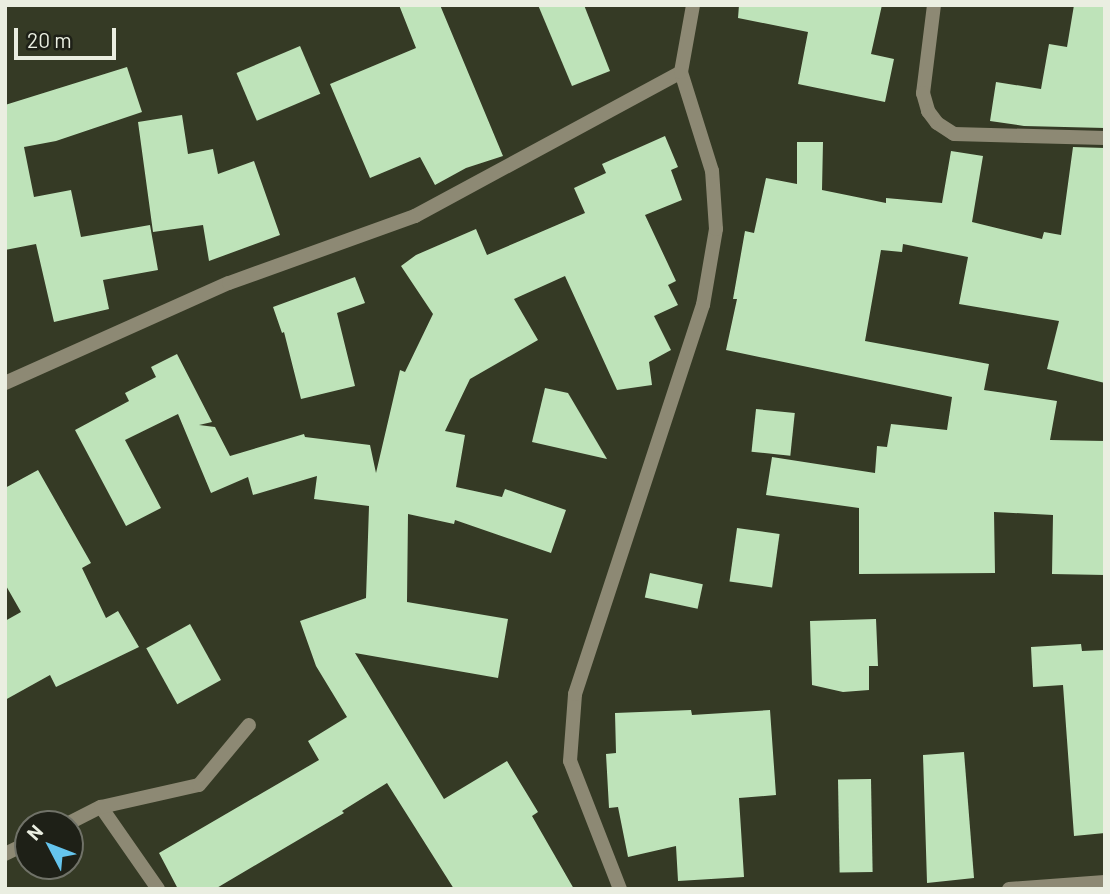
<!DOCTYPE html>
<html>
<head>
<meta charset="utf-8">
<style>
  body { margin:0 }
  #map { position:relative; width:1110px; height:894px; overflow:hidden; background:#353a25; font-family:Barlow,sans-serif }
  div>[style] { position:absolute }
  .building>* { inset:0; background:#bee3b9; transform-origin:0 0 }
  .street>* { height:14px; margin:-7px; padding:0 7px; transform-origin:7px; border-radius:7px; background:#8d8974 }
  span { translate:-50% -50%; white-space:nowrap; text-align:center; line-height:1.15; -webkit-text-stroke:7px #1e2017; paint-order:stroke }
  .frame { position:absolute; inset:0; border:7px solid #eaeee1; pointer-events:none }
  .north { position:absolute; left:14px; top:810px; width:70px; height:70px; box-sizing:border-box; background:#1e2017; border:2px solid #707268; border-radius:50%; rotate:312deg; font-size:19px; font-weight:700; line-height:28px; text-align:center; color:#eaeee1 }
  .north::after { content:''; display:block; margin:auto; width:24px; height:32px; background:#65c5ee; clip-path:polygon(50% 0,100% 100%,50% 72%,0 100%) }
  .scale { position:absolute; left:14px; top:28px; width:102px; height:32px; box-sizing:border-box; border:4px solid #eaeee1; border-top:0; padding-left:9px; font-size:21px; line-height:24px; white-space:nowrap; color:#eaeee1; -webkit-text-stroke:5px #1e2017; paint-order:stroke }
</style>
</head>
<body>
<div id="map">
  <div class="building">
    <i style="clip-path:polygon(399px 5px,440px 5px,503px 156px,466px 168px,435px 185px,420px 157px,370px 178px,330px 84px,416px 48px)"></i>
    <i style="clip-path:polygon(538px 5px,584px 5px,610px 71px,572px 86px)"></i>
    <i style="clip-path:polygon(739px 5px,882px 5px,871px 54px,894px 59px,885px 102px,798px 84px,808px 32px,738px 18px)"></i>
    <i style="clip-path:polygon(1074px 5px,1105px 5px,1105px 128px,1024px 126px,990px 121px,996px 82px,1041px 89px,1049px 44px,1067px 47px)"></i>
    <i style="left:300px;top:46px;width:52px;height:69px;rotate:67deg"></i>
    <i style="clip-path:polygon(127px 67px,142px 112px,56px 141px,24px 147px,34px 197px,71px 190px,81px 237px,150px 225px,158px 270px,103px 280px,109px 309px,54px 322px,36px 244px,5px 250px,5px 105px)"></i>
    <i style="clip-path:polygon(182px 115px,188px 154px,213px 149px,218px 174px,254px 161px,280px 235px,209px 261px,203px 225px,153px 232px,138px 122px)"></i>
    <i style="clip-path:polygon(665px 136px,678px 167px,671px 170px,682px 200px,645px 215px,676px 281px,668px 285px,678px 305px,654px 316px,671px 350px,649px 362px,652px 385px,617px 390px,565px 276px,514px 299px,538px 340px,470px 379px,445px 431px,465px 435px,456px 487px,502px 497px,505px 489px,566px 510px,551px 553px,455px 520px,454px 524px,408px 514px,407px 602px,508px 619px,498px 678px,355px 653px,444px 799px,507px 761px,538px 812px,532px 816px,574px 889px,454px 889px,387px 783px,342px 811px,344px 813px,215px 889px,178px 889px,159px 853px,319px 760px,308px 741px,347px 717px,316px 666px,300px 621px,366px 598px,369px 506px,314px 499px,317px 476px,253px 495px,248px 477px,211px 493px,178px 414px,125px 440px,161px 508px,126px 526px,75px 430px,129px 401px,125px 393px,156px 377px,151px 367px,177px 354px,212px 422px,199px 425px,215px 427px,230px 456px,304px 434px,305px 437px,370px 445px,376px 473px,400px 370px,405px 372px,433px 314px,401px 266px,416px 255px,476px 229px,487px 255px,585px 213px,574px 188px,606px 173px,602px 164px)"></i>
    <i style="clip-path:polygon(797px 142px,823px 142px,822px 190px,886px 203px,886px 198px,942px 203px,951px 151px,983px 156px,972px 222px,1042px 239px,1044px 232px,1061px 235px,1073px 147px,1105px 148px,1105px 383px,1047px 369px,1059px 321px,959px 304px,968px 257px,903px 244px,902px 252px,881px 250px,865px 341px,989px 364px,984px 390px,1057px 401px,1050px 440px,1105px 441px,1105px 575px,1052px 574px,1053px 515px,994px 512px,995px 573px,859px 574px,859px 508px,766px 495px,772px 457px,875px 473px,877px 446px,887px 447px,891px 424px,947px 430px,952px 397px,726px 350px,737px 299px,733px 299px,745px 231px,754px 233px,766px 178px,797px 184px)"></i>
    <i style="clip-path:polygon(355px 277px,365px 303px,337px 313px,355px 386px,301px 399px,284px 332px,282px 333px,273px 307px)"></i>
    <i style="clip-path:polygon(545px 388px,568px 393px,607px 459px,532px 442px)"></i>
    <i style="left:756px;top:409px;width:39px;height:43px;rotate:6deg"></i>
    <i style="clip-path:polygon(38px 470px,91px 563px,82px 568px,106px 618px,118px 611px,139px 647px,56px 687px,50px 675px,5px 700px,5px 621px,21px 612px,5px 584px,5px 488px)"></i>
    <i style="left:737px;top:528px;width:43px;height:54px;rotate:8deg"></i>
    <i style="left:650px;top:573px;width:54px;height:25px;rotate:12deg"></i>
    <i style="clip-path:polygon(876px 619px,878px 666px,869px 666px,869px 690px,843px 692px,812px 685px,810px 621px)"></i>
    <i style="left:190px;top:624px;width:64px;height:50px;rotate:61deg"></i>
    <i style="clip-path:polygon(1081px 644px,1082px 651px,1105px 650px,1105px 833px,1074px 836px,1063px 685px,1033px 687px,1031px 647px)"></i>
    <i style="clip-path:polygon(691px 710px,692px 715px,770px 710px,776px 795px,739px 798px,744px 877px,678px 881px,676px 846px,628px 857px,618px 807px,609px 808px,606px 754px,616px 753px,615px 713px)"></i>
    <i style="clip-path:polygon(964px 752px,974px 878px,927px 883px,923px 755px)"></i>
    <i style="left:871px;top:779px;width:93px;height:33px;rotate:89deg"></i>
  </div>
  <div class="street">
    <i style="left:934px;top:5px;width:89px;rotate:97.1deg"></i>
    <i style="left:923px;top:93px;width:19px;rotate:74deg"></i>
    <i style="left:928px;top:111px;width:15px;rotate:53deg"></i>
    <i style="left:937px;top:123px;width:20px;rotate:33deg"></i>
    <i style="left:954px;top:134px;width:151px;rotate:1.5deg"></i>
    <i style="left:5px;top:383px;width:245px;rotate:-24.1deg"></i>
    <i style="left:229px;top:283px;width:198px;rotate:-19.8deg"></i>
    <i style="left:415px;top:216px;width:302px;rotate:-28.4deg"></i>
    <i style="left:101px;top:807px;width:100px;rotate:55.2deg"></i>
    <i style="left:67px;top:824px;width:38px;rotate:-27deg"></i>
    <i style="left:101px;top:807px;width:100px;rotate:-12.7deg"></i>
    <i style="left:199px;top:785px;width:78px;rotate:-50.2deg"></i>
    <i style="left:5px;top:854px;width:25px;rotate:-26deg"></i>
    <i style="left:620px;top:889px;width:137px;rotate:-111.3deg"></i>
    <i style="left:570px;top:761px;width:67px;rotate:-85.7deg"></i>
    <i style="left:575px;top:694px;width:410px;rotate:-71.8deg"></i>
    <i style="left:703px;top:305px;width:77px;rotate:-80.3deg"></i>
    <i style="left:716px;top:229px;width:58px;rotate:-93.9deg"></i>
    <i style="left:712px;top:171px;width:104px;rotate:-107.4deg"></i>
    <i style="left:681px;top:72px;width:68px;rotate:-79.8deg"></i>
    <i style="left:1009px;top:889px;width:96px;rotate:-4.2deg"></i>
  </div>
  <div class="frame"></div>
  <div class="north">N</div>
  <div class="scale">20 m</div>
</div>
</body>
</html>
